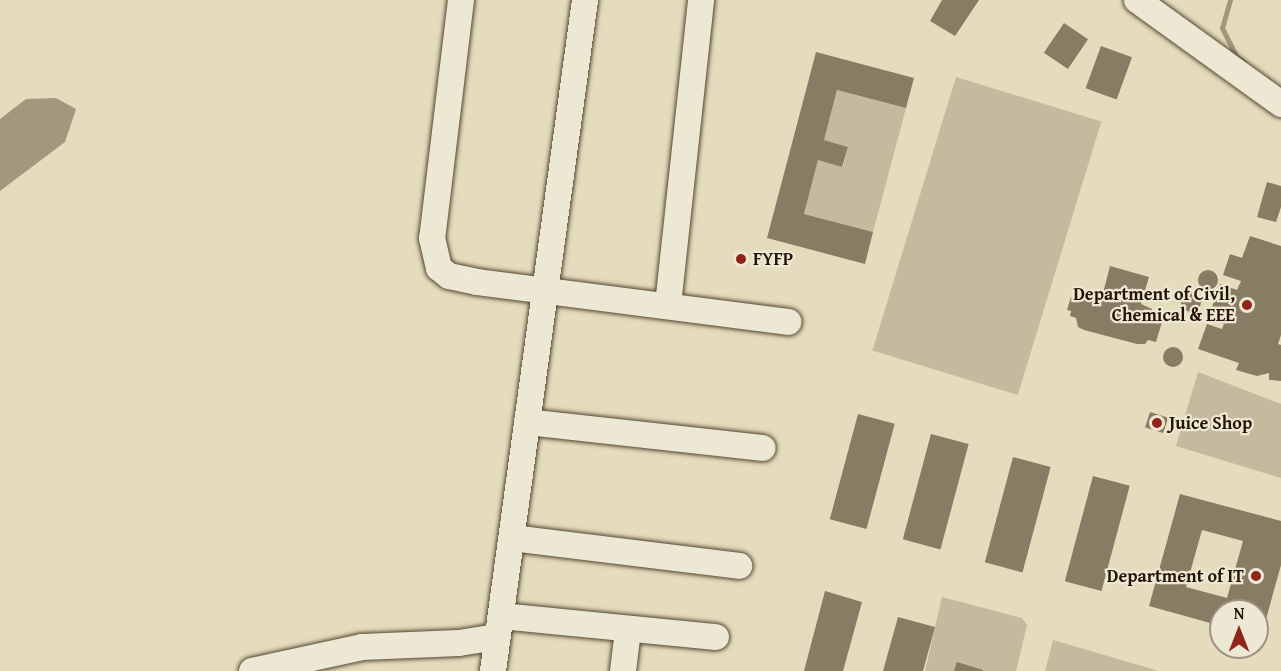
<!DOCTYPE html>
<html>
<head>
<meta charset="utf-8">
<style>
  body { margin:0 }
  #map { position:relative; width:1281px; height:671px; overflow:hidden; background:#e4dcbc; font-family:"Gentium Book Plus",serif }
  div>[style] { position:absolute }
  .green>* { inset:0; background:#c4ba9d; transform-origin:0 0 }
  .water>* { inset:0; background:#a3987d }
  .stream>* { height:5px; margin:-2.5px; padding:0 2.5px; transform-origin:2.5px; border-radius:2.5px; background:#a3987d }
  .building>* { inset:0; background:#887c64; transform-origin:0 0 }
  .round { border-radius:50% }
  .roads { filter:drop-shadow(0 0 2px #554632) drop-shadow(0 0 2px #554632) }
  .minor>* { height:26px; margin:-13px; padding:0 13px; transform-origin:13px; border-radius:13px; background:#ede8d3 }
  .dots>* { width:16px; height:16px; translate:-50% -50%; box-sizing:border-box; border:3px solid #ede8d3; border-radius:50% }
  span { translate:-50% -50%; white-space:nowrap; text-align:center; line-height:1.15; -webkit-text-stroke:4.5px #ede8d3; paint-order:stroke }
  .poi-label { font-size:18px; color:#251404; font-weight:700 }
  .left { translate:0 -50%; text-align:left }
  .right { translate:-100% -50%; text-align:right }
  .north { position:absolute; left:1209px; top:599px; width:60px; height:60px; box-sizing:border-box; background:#ede8d3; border:2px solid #9d9380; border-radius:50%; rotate:0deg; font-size:16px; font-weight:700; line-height:24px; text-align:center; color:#251404 }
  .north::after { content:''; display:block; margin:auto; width:21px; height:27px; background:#8f2418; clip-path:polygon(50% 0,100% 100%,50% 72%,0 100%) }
</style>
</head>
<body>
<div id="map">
  <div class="green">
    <i style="left:956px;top:77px;width:152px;height:286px;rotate:17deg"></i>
    <i style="clip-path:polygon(837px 90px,906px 108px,873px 232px,804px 214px,818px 160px,843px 167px,848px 147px,824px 140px)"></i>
    <i style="clip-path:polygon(1198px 372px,1281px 404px,1281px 478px,1176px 446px)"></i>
    <i style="clip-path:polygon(942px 597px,1022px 618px,1027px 625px,1016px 671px,925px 671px)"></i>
    <i style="clip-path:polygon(1053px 640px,1159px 671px,1045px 671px)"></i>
  </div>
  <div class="water">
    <i style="clip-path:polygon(56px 98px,76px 109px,65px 142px,0 191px,0 119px,26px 99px)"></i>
  </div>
  <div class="stream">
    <i style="left:1230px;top:0;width:29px;rotate:106deg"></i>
    <i style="left:1222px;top:28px;width:31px;rotate:63deg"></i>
    <i style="left:1236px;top:56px;width:10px;rotate:37deg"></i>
  </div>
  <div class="building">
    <i style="clip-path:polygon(942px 0,979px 0,955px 36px,930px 21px)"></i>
    <i style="left:1064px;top:23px;width:29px;height:36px;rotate:34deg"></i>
    <i style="left:1101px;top:46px;width:33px;height:45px;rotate:20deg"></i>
    <i style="clip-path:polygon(816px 52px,914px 78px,906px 108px,837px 90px,824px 140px,848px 147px,842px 167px,818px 160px,804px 214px,873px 232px,865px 264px,767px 238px)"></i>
    <i style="clip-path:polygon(1267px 182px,1281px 186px,1281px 207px,1276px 222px,1257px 217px)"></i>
    <i style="clip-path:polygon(1250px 236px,1281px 246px,1281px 335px,1278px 344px,1281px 345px,1281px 381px,1269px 380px,1269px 373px,1257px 376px,1236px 370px,1239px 363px,1198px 349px,1207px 324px,1222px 329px,1224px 324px,1208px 319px,1220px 284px,1237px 290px,1241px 281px,1223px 275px,1230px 254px,1242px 258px)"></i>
    <i style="clip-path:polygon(1110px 266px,1149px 277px,1141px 304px,1152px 309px,1153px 320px,1162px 322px,1156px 342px,1148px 340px,1145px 344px,1137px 344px,1084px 330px,1078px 327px,1076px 318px,1070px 316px,1071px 311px,1067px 310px,1071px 297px,1082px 299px,1088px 292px,1103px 293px)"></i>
    <i class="round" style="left:1198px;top:270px;width:20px;height:20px"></i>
    <i class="round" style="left:1181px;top:292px;width:20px;height:20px"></i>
    <i class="round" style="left:1163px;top:347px;width:20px;height:20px"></i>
    <i style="left:1150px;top:412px;width:19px;height:16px;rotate:18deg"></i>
    <i style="left:858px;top:414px;width:38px;height:109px;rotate:15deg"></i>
    <i style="left:931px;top:434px;width:39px;height:109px;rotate:15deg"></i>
    <i style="left:1013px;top:457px;width:39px;height:109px;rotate:15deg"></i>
    <i style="left:1093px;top:476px;width:38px;height:109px;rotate:15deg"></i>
    <i style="clip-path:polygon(evenodd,1180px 494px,1281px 521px,1281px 565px,1261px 637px,1257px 636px,1257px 611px,1221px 611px,1221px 626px,1149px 606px,1180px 494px,1202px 530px,1243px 541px,1227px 598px,1186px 587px,1202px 530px)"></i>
    <i style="clip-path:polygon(825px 591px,862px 602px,843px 671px,804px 671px)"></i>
    <i style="clip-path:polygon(898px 617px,935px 627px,923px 671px,883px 671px)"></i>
    <i style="clip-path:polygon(957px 662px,983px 670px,983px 671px,954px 671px)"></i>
  </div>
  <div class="roads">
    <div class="minor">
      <i style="left:461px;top:0;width:240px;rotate:96.9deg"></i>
      <i style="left:432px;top:238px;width:31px;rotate:77deg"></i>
      <i style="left:439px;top:268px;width:13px;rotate:39deg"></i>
      <i style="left:449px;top:276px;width:29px;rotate:12deg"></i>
      <i style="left:477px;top:282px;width:314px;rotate:7.3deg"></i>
      <i style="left:1137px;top:0;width:178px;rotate:35.8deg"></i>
      <i style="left:668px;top:305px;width:307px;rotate:-83.8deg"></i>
      <i style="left:527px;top:422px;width:237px;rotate:6.3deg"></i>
      <i style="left:512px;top:538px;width:229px;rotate:7deg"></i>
      <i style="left:501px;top:616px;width:216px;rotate:5.6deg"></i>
      <i style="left:252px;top:671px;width:113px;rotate:-12.3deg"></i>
      <i style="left:362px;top:647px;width:97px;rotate:-2.4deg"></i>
      <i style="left:459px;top:643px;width:39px;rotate:-9deg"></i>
      <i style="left:493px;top:671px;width:677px;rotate:-82.19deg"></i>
      <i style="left:623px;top:671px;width:41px;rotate:-83deg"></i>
    </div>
  </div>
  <div class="dots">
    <i style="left:741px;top:259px;background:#8f2418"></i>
    <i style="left:1247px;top:305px;background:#8f2418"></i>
    <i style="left:1157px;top:423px;background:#8f2418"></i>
    <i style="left:1256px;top:576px;background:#8f2418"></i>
  </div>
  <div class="poi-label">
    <span class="left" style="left:753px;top:259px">FYFP</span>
    <span class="right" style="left:1235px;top:305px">Department of Civil,<br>Chemical &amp; EEE</span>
    <span class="left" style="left:1169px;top:423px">Juice Shop</span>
    <span class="right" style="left:1244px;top:576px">Department of IT</span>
  </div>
  <div class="north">N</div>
</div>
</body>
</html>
